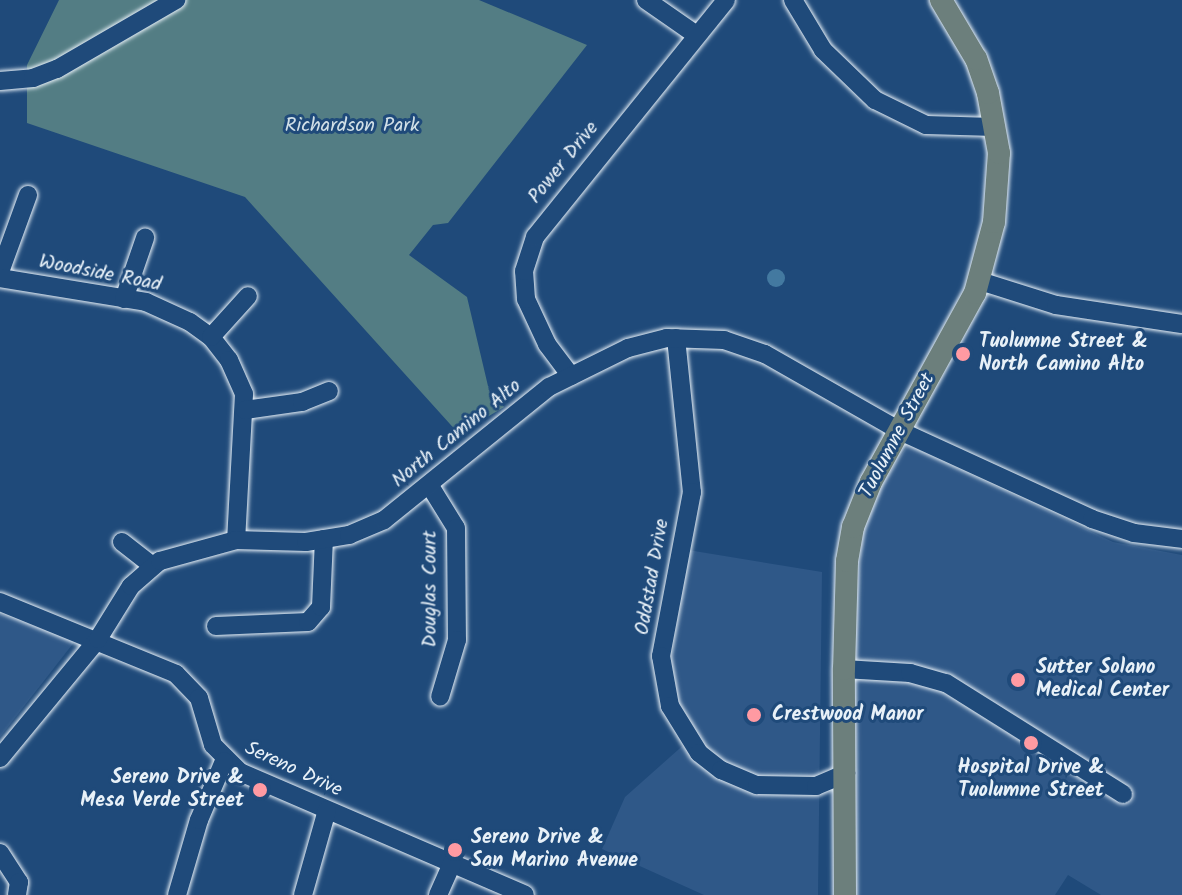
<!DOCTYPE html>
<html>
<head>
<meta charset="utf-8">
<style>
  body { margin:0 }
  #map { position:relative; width:1182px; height:895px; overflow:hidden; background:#1f4a7a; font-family:Kalam,sans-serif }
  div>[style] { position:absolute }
  .built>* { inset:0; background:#2f5888 }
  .green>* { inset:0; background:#537d84 }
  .water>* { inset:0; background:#4379a0 }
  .round { border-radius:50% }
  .roads { filter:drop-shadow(0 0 2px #e8f1f8) drop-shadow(0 0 2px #e8f1f8) }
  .minor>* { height:18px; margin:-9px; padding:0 9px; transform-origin:9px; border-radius:9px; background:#1f4a7a }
  .major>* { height:22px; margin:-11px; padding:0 11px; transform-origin:11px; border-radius:11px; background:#6c7f7c }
  .dots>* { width:22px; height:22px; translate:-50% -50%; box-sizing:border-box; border:4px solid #1f4a7a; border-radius:50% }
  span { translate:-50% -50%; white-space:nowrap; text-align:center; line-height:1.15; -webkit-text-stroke:6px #1f4a7a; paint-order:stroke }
  .park-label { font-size:20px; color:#d2e0e7 }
  .street-label { font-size:20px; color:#e8f1f8 }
  .poi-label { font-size:20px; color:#e8f1f8; font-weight:700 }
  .left { translate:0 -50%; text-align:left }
  .right { translate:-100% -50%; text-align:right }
</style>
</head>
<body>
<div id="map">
  <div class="built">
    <i style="clip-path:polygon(908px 445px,1113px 542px,1182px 555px,1182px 895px,1101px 895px,1068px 875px,1055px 895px,852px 895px,854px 630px,863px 531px,878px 491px)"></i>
    <i style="clip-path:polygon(688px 550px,822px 572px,818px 895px,704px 895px,602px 849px,625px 797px,697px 733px,676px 697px,671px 664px)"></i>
    <i style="clip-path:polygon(0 614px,75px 641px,0 737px)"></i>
  </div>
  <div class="green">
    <i style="clip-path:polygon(59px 0,479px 0,587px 45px,448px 223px,433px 225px,409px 255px,467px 297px,488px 386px,504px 407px,459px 434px,245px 197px,27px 123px,27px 65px)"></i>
  </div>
  <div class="water">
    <i class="round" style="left:767px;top:269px;width:18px;height:18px"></i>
  </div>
  <div class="roads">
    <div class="minor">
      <i style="left:646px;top:0;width:60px;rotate:34.8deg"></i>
      <i style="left:793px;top:0;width:58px;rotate:59deg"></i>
      <i style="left:823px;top:50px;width:72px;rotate:43.9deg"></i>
      <i style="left:875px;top:100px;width:57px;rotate:26.1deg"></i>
      <i style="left:926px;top:125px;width:68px;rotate:1.7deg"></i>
      <i style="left:0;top:81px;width:33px;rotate:-5deg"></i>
      <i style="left:33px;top:78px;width:26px;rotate:-21deg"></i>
      <i style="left:57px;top:69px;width:138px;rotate:-30.1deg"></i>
      <i style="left:0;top:272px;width:82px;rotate:-70deg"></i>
      <i style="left:0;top:278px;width:148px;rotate:9.3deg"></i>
      <i style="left:146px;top:302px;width:48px;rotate:24.4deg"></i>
      <i style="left:190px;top:322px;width:26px;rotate:36deg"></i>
      <i style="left:211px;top:337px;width:29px;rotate:52deg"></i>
      <i style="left:229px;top:360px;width:37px;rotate:66deg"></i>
      <i style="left:244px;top:394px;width:146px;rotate:93.1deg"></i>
      <i style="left:980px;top:281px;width:80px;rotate:17.5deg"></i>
      <i style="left:1056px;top:305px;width:127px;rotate:8.6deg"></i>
      <i style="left:124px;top:299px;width:65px;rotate:-71deg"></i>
      <i style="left:211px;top:337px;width:55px;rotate:-47.9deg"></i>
      <i style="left:676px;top:338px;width:155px;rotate:84.1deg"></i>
      <i style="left:692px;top:492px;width:167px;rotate:100.7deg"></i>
      <i style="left:661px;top:656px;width:51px;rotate:79.8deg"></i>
      <i style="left:670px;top:706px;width:55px;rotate:58.3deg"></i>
      <i style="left:699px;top:753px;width:28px;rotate:38deg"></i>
      <i style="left:721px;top:770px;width:39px;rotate:23deg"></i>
      <i style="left:757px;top:785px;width:59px;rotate:1deg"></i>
      <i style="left:816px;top:786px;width:33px;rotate:-23deg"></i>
      <i style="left:571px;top:376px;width:40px;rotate:-127deg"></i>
      <i style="left:547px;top:344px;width:50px;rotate:-115deg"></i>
      <i style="left:526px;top:299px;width:28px;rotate:-94deg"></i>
      <i style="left:524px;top:271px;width:36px;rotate:-72deg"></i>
      <i style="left:535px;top:237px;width:304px;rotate:-51.1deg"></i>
      <i style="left:245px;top:410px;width:58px;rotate:-8deg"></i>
      <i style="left:302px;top:402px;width:29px;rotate:-22deg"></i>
      <i style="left:430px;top:486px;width:49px;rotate:58.2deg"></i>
      <i style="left:456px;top:528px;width:112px;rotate:89.5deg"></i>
      <i style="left:457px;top:640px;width:59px;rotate:106.6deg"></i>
      <i style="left:122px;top:542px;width:39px;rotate:38deg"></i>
      <i style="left:0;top:602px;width:190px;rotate:22.2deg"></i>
      <i style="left:176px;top:674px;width:33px;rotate:46deg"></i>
      <i style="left:199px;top:698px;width:49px;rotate:73.4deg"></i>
      <i style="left:213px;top:745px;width:38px;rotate:45deg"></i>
      <i style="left:240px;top:772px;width:310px;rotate:23.3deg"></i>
      <i style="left:216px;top:626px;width:92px;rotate:-2.5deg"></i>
      <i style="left:308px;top:622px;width:20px;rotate:-49deg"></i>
      <i style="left:321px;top:607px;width:68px;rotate:-87.5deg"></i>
      <i style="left:844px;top:669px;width:66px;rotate:3.5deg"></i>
      <i style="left:910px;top:673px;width:37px;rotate:16deg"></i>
      <i style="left:946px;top:683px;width:209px;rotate:32.1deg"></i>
      <i style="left:0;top:758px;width:154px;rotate:-50.5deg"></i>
      <i style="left:98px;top:639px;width:62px;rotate:-58.1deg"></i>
      <i style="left:131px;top:586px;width:38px;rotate:-41deg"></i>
      <i style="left:160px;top:561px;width:79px;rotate:-15.4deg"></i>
      <i style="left:236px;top:540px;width:70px;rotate:1.6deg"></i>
      <i style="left:306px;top:542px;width:44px;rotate:-9.2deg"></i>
      <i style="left:349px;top:535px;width:38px;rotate:-23deg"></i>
      <i style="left:384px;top:520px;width:212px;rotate:-38.9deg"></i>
      <i style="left:549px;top:387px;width:88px;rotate:-26.3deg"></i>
      <i style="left:628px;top:348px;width:40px;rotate:-14.4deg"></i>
      <i style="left:667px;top:338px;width:57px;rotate:2deg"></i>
      <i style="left:724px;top:340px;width:43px;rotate:18.9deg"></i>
      <i style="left:765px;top:354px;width:153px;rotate:29.7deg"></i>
      <i style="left:898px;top:430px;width:213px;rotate:24.6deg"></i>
      <i style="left:1092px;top:519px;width:44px;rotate:18.4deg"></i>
      <i style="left:1134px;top:533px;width:48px;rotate:7.1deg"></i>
      <i style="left:0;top:853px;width:35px;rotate:57deg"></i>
      <i style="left:19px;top:882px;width:13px;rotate:99deg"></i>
      <i style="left:177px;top:895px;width:78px;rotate:-73.7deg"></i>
      <i style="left:199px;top:820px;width:64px;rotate:-67deg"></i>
      <i style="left:303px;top:895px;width:88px;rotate:-74.2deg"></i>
      <i style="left:438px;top:895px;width:35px;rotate:-66deg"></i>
    </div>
    <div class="major">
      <i style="left:845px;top:895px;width:226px;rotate:-90.3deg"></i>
      <i style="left:844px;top:669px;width:108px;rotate:-88.4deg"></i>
      <i style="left:847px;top:561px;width:35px;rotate:-80deg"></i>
      <i style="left:853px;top:527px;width:48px;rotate:-68.2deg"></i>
      <i style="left:871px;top:482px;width:216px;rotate:-61.2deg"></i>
      <i style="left:975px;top:293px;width:73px;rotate:-75deg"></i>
      <i style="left:994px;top:222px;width:69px;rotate:-85.9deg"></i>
      <i style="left:999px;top:153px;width:61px;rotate:-100.4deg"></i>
      <i style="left:988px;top:93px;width:36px;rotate:-109deg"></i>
      <i style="left:976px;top:59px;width:69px;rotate:-120.7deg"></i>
    </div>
  </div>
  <div class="dots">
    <i style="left:963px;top:354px;background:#ff9aa2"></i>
    <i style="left:1018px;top:680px;background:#ff9aa2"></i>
    <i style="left:754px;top:715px;background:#ff9aa2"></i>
    <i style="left:1031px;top:743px;background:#ff9aa2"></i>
    <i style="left:260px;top:790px;background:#ff9aa2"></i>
    <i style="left:455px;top:850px;background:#ff9aa2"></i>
  </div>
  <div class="park-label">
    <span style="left:352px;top:126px">Richardson Park</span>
  </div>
  <div class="street-label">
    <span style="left:564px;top:163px;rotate:-51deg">Power Drive</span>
    <span style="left:100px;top:274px;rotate:11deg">Woodside Road</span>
    <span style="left:457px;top:434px;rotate:-39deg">North Camino Alto</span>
    <span style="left:898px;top:436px;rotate:-62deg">Tuolumne Street</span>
    <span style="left:653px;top:577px;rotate:-80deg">Oddstad Drive</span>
    <span style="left:431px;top:589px;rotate:-90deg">Douglas Court</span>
    <span style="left:293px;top:770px;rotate:25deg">Sereno Drive</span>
  </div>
  <div class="poi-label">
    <span class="left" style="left:979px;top:354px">Tuolumne Street &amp;<br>North Camino Alto</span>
    <span class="left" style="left:1036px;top:680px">Sutter Solano<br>Medical Center</span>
    <span class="left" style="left:772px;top:715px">Crestwood Manor</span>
    <span style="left:1031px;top:780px">Hospital Drive &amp;<br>Tuolumne Street</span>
    <span class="right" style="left:244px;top:790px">Sereno Drive &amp;<br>Mesa Verde Street</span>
    <span class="left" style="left:471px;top:850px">Sereno Drive &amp;<br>San Marino Avenue</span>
  </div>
</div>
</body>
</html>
